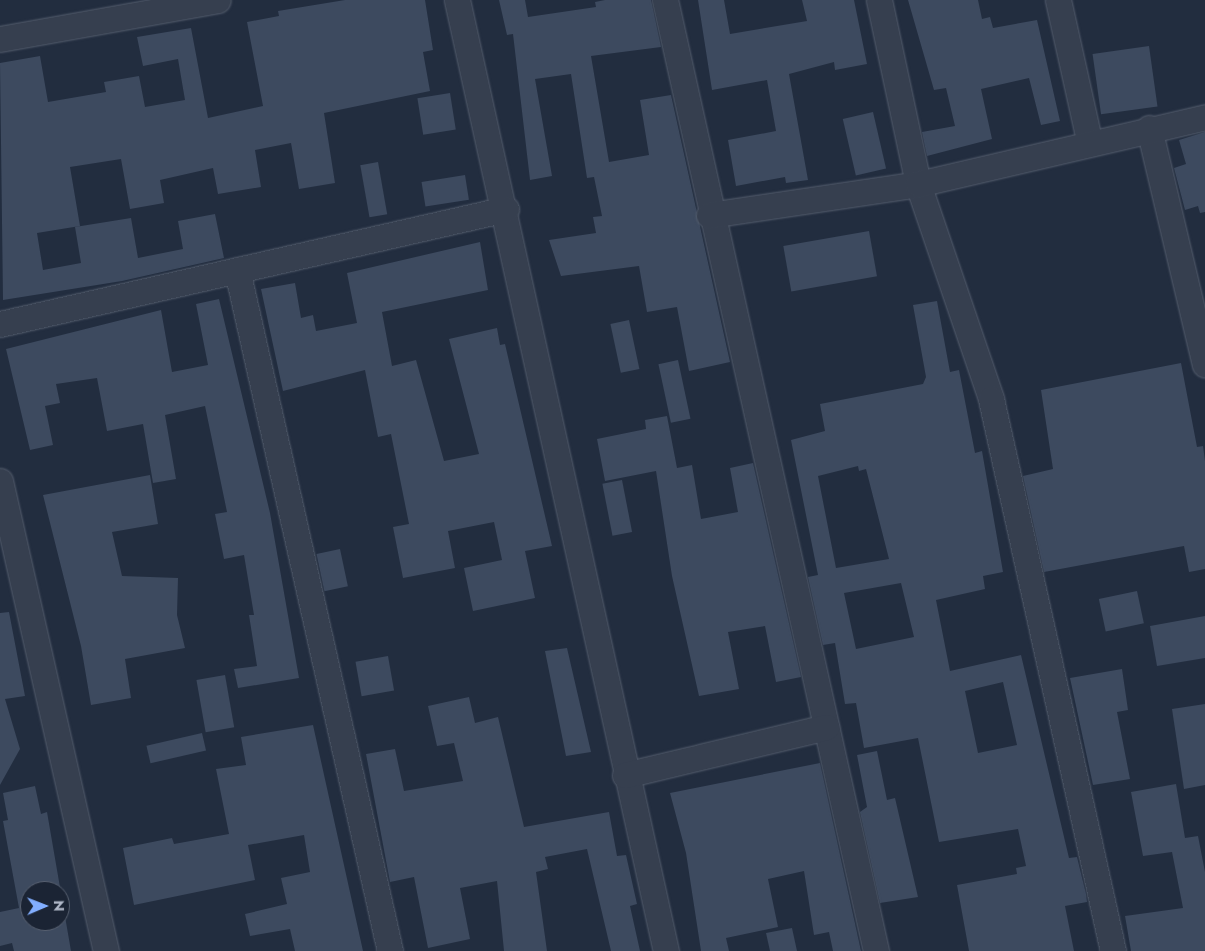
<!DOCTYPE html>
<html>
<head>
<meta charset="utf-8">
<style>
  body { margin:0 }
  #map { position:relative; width:1205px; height:951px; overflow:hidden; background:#222d3f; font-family:Jost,sans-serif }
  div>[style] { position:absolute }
  .building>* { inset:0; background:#3d4a5f; transform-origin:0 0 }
  .roads { filter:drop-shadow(0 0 1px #545d6d) drop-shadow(0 0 1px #545d6d) }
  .minor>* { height:25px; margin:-12.5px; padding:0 12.5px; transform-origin:12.5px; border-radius:12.5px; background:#363f4f }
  span { translate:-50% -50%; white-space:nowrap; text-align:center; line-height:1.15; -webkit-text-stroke:4.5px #1b2434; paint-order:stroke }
  .north { position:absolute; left:20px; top:881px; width:50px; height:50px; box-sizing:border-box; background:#1b2434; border:1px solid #576070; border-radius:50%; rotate:89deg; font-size:14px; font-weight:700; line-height:20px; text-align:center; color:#b2baca }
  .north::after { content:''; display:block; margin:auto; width:18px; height:22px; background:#82aeff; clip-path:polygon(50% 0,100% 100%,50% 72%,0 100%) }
</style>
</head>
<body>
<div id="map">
  <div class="building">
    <i style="clip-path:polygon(345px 0,425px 0,433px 50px,423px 52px,430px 91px,324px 113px,335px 183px,299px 189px,291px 143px,255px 150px,261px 187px,218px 194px,213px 168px,160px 180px,164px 203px,130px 209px,121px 159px,70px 167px,80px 226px,37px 233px,43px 270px,81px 263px,75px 227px,131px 218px,138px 258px,183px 249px,178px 221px,215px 214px,224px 258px,122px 281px,3px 300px,0 63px,40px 56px,48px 102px,106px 92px,104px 82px,139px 76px,145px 107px,185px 100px,178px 59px,143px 66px,137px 37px,191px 28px,208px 118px,263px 106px,247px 22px,279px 16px,278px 11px)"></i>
    <i style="clip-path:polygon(499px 0,525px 0,528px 17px,596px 7px,595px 2px,605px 0,651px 0,661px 47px,591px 56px,609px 162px,649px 155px,640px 100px,671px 95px,730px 362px,689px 371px,677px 307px,647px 312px,639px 266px,561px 276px,549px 240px,596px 233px,593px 217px,602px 216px,594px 177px,587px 178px,571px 74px,535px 79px,552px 176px,530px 180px,513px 34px,507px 35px)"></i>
    <i style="clip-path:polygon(698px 0,724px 0,730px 34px,807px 21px,802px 0,854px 0,867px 64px,835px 70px,834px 62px,789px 74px,808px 180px,786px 183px,785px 177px,736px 186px,728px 140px,776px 131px,767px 80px,712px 90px)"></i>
    <i style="clip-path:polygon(908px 0,978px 0,982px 19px,990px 17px,993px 28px,1037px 20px,1060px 121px,1041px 125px,1029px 78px,981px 89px,992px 139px,927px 156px,922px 132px,955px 126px,946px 88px,934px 90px)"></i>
    <i style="left:1149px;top:46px;width:61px;height:57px;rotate:82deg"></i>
    <i style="left:450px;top:93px;width:37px;height:33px;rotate:81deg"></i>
    <i style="left:873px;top:112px;width:58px;height:31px;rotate:77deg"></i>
    <i style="clip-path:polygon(1205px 132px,1205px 212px,1200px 213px,1198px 206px,1185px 210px,1174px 168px,1186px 164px,1179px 140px)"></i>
    <i style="left:378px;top:162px;width:53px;height:18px;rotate:80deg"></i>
    <i style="left:465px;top:175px;width:25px;height:44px;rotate:81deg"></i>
    <i style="left:869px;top:231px;width:46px;height:87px;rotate:80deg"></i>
    <i style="clip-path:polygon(480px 242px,488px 290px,382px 312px,392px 366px,416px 360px,444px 461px,479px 454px,449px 339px,497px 328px,500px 345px,505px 344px,552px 546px,525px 551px,535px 598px,473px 611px,464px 568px,502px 560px,494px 522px,448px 531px,455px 568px,403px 578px,393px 527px,409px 524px,391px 434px,378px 437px,365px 370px,283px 391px,261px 289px,295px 283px,301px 318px,313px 315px,316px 331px,357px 323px,347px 273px)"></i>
    <i style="clip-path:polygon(219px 299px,270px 513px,299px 678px,238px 688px,234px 669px,257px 666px,249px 615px,254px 615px,244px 555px,224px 559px,215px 514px,227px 512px,205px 406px,165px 415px,176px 479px,153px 483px,143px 424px,107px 431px,97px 378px,56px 384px,60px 403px,45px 406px,53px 445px,30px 450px,6px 349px,161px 310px,172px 372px,208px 365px,196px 304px)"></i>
    <i style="clip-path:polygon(evenodd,937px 301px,950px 372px,959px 370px,975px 453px,982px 451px,1003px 572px,983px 576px,985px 589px,936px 600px,950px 671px,1021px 655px,1069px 858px,1077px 857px,1086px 894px,1087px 902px,1065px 906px,1074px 951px,969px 951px,957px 885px,1017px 874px,1016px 868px,1026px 866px,1018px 829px,939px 842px,918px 738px,864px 748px,856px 703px,845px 704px,835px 643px,823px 645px,808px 577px,818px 575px,791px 440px,825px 431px,820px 404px,923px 384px,926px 377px,913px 305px,937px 301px,858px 466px,859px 471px,866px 469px,889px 559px,836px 568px,818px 476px,858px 466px,937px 301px,901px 583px,914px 637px,856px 649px,844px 593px,901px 583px,937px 301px,1003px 682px,1017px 745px,978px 753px,965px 691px,1003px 682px)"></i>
    <i style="left:629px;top:320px;width:50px;height:19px;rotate:78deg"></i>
    <i style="left:678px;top:360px;width:60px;height:20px;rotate:78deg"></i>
    <i style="clip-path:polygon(1181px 363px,1197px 447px,1203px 446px,1205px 461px,1205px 569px,1189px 572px,1184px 546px,1044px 572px,1023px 476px,1053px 469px,1041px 390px)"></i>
    <i style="clip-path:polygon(667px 416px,677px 468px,692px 465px,701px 519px,738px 512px,730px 468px,753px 463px,801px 677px,776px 682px,765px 626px,728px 632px,739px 689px,699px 696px,672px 576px,656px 471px,605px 481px,597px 439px,646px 429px,645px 420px)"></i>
    <i style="clip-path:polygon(150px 475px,158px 524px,112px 532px,122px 576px,178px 578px,177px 615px,185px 648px,125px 659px,131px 698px,91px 705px,81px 646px,43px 495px)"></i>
    <i style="left:622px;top:480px;width:53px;height:20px;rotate:79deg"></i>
    <i style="left:340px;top:549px;width:38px;height:24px;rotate:78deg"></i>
    <i style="left:1137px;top:591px;width:33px;height:39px;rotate:78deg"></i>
    <i style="clip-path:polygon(9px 612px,25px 696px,5px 699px,20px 749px,0 785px,0 613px)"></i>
    <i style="clip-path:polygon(1205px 616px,1205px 658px,1157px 666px,1150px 626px)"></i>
    <i style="clip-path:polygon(567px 648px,591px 752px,566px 756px,545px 651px)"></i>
    <i style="left:388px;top:656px;width:35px;height:33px;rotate:80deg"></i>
    <i style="clip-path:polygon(1122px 669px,1128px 710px,1117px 712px,1130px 779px,1093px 785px,1070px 678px)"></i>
    <i style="left:225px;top:675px;width:53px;height:29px;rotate:80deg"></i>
    <i style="clip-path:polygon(469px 697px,475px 723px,498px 717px,524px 827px,609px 812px,617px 856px,626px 855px,637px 904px,630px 906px,640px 951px,611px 951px,587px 849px,545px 857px,548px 869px,536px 872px,547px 951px,504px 951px,497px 881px,460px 888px,470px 939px,428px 948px,414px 877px,390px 882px,366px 754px,395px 749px,404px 791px,463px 781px,454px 743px,437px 746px,428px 706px)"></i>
    <i style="clip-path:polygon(1205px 704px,1205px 785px,1184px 789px,1172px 709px)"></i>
    <i style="clip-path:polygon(313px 725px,363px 951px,295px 951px,290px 929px,250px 936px,245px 914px,287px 904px,281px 878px,310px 872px,304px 835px,248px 845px,255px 880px,134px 905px,123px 848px,172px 838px,174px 844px,229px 834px,216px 769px,246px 765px,241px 737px)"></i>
    <i style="left:202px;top:733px;width:18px;height:57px;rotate:77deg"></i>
    <i style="clip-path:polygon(877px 751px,887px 800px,895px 798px,918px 897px,880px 903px,860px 812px,867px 807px,857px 755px)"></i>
    <i style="clip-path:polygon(820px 763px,861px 951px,833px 951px,829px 932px,814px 935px,804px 871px,768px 879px,778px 927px,726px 938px,729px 951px,701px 951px,686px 853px,670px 793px)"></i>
    <i style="clip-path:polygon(1176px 784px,1185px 838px,1198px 836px,1205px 872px,1205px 951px,1131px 951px,1125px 916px,1183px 908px,1172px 852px,1143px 856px,1131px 792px)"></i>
    <i style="clip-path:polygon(evenodd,35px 786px,41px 814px,47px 812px,71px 951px,14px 951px,12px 943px,0 946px,0 912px,19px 908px,3px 821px,8px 820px,3px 793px,35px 786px,30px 891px,60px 891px,60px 921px,30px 921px,30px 891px)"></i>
    <i style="clip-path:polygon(792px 928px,797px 951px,770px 951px,766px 933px)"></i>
  </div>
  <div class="roads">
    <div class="minor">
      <i style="left:457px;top:0;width:974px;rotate:77.61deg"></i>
      <i style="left:665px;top:0;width:974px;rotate:77.49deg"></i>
      <i style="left:879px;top:0;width:188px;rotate:78deg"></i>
      <i style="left:918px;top:184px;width:227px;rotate:71.2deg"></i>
      <i style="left:991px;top:399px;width:565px;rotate:77.54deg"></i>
      <i style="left:1058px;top:0;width:143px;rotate:77.5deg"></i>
      <i style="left:0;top:39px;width:221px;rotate:-10.1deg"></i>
      <i style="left:1149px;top:128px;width:243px;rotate:76.7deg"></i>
      <i style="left:709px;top:215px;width:211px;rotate:-8.4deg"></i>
      <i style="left:918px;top:184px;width:295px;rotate:-13.1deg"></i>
      <i style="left:237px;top:270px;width:698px;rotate:77.34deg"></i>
      <i style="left:0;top:324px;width:519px;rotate:-12.8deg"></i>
      <i style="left:0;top:481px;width:482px;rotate:77.3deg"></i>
      <i style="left:625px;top:775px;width:207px;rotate:-13.4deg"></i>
    </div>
  </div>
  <div class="north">N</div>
</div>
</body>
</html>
